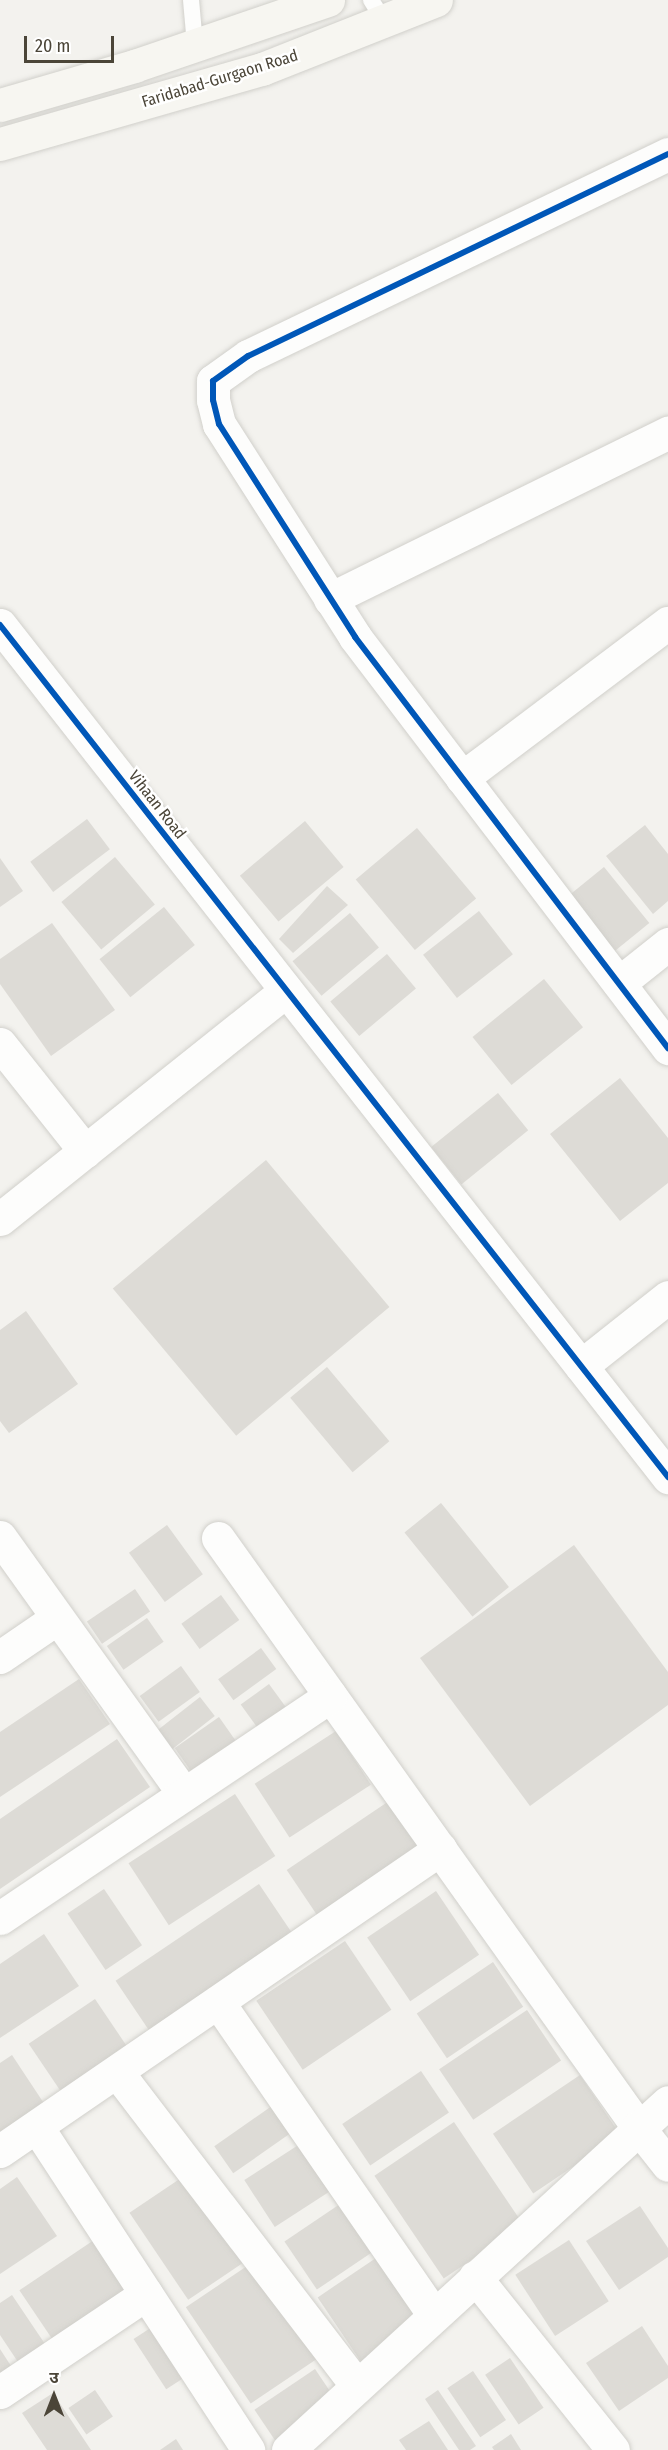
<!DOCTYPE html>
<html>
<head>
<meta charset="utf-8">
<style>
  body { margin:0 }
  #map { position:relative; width:668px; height:2450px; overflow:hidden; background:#f3f2ee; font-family:"Fira Sans Condensed","Noto Sans Devanagari",sans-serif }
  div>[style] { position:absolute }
  .building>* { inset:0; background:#dddbd6; transform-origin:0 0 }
  .roads { filter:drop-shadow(0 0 2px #d1d0cb) drop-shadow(0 0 2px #d1d0cb) }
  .service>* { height:16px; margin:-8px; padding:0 8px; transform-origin:8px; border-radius:8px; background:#fdfdfc }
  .minor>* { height:33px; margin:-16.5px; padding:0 16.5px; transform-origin:16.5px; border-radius:16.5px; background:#fdfdfc }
  .secondary>* { height:33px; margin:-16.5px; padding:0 16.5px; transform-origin:16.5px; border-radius:16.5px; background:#f7f6f1 }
  .cycleway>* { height:6px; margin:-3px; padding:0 3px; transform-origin:3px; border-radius:3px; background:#0057b8 }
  span { translate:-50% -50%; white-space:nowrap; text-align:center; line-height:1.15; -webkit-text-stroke:5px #fff; paint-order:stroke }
  .street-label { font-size:16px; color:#4b4538 }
  .north { position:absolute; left:24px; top:2366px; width:60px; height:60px; -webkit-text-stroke:4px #fff; paint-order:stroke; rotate:0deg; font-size:16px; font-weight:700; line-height:24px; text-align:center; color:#4b4538 }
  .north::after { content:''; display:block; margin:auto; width:21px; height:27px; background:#4b4538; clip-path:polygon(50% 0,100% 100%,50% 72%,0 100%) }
  .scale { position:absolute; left:24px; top:36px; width:90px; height:27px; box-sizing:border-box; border:3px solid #4b4538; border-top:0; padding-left:8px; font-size:18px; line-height:21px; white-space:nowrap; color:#4b4538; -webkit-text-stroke:4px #fff; paint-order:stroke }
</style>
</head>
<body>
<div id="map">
  <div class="building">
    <i style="left:87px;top:819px;width:38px;height:71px;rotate:53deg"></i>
    <i style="left:305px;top:821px;width:60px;height:85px;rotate:50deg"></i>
    <i style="clip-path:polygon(645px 825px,668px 854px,668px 901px,653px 914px,606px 856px)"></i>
    <i style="left:417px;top:828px;width:92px;height:80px;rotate:50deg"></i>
    <i style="left:115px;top:857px;width:62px;height:70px;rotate:50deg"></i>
    <i style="clip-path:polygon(0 858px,23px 891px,0 907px)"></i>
    <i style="left:604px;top:867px;width:72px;height:44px;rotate:51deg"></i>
    <i style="clip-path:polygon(327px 886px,348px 905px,293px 953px,279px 939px)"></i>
    <i style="left:164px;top:907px;width:49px;height:83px;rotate:51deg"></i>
    <i style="left:479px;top:911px;width:55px;height:71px;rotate:52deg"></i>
    <i style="left:350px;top:913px;width:45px;height:75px;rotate:50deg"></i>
    <i style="clip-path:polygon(52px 923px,115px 1010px,51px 1056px,0 984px,0 959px)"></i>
    <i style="left:387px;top:954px;width:45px;height:74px;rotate:50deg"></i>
    <i style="left:544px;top:979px;width:62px;height:92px;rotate:51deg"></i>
    <i style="clip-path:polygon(620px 1078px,668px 1138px,668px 1183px,620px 1221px,550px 1134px)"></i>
    <i style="left:498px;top:1093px;width:48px;height:86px;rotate:51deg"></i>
    <i style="left:266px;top:1160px;width:192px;height:200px;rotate:50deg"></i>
    <i style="clip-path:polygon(26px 1311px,78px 1384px,9px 1433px,0 1421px,0 1330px)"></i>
    <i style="left:327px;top:1367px;width:97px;height:48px;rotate:50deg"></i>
    <i style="left:441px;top:1503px;width:108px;height:47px;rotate:51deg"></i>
    <i style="left:167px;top:1525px;width:61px;height:47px;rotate:54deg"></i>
    <i style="clip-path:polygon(574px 1545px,668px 1672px,668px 1705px,530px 1806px,420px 1658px)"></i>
    <i style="left:135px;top:1589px;width:27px;height:58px;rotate:56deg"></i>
    <i style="left:221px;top:1595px;width:31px;height:49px;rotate:54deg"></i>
    <i style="left:147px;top:1618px;width:29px;height:49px;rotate:55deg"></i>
    <i style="left:261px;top:1648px;width:26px;height:53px;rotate:54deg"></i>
    <i style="left:181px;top:1666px;width:32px;height:51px;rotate:54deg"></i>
    <i style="clip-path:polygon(79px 1679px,110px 1724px,0 1797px,0 1732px)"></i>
    <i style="left:269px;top:1684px;width:36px;height:35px;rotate:54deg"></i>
    <i style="left:200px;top:1697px;width:24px;height:54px;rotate:52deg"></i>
    <i style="left:219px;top:1717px;width:37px;height:54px;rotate:55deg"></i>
    <i style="left:336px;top:1731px;width:64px;height:97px;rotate:57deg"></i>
    <i style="clip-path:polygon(117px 1739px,150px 1787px,0 1889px,0 1819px)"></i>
    <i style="left:235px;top:1794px;width:74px;height:127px;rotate:57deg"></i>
    <i style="left:392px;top:1799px;width:62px;height:127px;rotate:56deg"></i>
    <i style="left:259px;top:1884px;width:63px;height:173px;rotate:56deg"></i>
    <i style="left:104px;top:1889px;width:68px;height:44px;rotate:56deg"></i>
    <i style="left:436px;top:1891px;width:77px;height:83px;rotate:56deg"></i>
    <i style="clip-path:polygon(44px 1934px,79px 1986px,0 2038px,0 1964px)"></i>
    <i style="left:345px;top:1941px;width:83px;height:107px;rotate:56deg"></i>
    <i style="left:493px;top:1962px;width:54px;height:92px;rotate:56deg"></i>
    <i style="left:95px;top:1999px;width:69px;height:80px;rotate:56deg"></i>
    <i style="left:527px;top:2010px;width:61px;height:106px;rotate:56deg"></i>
    <i style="clip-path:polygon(12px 2055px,47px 2108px,0 2139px,0 2063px)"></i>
    <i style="left:421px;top:2071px;width:50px;height:95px;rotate:56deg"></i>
    <i style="left:580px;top:2075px;width:72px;height:105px;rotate:56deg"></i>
    <i style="left:279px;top:2101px;width:33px;height:79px;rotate:55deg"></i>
    <i style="left:454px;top:2122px;width:124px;height:96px;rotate:56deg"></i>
    <i style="left:303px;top:2142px;width:56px;height:70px;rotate:57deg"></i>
    <i style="left:190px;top:2172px;width:105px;height:73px;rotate:56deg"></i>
    <i style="clip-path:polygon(17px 2177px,57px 2236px,0 2274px,0 2189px)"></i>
    <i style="left:340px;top:2204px;width:58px;height:67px;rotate:56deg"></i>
    <i style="clip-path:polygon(640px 2206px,668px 2248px,668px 2257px,619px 2290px,586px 2241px)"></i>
    <i style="left:94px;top:2240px;width:65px;height:90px;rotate:56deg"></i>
    <i style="left:569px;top:2240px;width:73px;height:64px;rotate:57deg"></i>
    <i style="left:379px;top:2256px;width:77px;height:74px;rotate:56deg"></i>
    <i style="left:253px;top:2262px;width:116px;height:81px;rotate:56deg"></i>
    <i style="clip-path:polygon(12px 2295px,45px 2344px,18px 2362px,0 2335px,0 2303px)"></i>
    <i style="clip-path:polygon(642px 2326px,668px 2366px,668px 2378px,619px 2411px,586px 2363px)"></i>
    <i style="left:152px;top:2327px;width:60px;height:22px;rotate:57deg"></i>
    <i style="clip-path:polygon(0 2349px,13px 2369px,0 2377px)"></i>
    <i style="left:510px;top:2358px;width:60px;height:30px;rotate:56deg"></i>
    <i style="left:315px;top:2369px;width:37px;height:73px;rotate:56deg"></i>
    <i style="left:473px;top:2371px;width:59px;height:31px;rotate:56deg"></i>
    <i style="left:95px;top:2390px;width:32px;height:32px;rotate:56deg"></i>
    <i style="clip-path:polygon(438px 2390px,476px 2446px,470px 2450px,459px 2450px,425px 2399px)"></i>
    <i style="clip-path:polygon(53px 2393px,91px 2450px,47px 2450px,22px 2413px)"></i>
    <i style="clip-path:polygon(429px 2421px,448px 2450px,406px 2450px,399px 2440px)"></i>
    <i style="clip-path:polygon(511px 2434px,521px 2450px,494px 2450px,492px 2447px)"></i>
    <i style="clip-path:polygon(176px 2439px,183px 2450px,160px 2450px)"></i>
  </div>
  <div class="roads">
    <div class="service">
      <i style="left:191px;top:0;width:45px;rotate:84.9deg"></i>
      <i style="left:371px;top:0;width:26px;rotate:58deg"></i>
    </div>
    <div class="minor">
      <i style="left:668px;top:154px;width:466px;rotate:154.3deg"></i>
      <i style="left:248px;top:356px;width:43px;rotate:144.5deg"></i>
      <i style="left:213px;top:381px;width:19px;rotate:90deg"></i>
      <i style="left:213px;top:400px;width:25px;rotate:76deg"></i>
      <i style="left:219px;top:424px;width:253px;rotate:57.4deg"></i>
      <i style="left:355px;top:637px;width:517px;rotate:52.71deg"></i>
      <i style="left:330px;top:599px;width:377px;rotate:-26.2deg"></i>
      <i style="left:0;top:625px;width:1083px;rotate:51.9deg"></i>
      <i style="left:462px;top:778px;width:258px;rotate:-37deg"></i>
      <i style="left:619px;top:983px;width:63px;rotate:-38.5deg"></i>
      <i style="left:0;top:1044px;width:137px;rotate:51.5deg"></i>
      <i style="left:0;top:1219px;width:366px;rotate:-38.6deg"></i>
      <i style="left:581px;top:1366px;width:111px;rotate:-38.4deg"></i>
      <i style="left:0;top:1537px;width:316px;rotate:54.4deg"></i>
      <i style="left:218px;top:1538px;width:723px;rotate:54.51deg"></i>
      <i style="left:638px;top:2127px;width:48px;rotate:51.7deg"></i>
      <i style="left:0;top:1657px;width:69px;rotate:-34.4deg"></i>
      <i style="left:0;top:1918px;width:398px;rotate:-33.9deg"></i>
      <i style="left:218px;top:2002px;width:380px;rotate:55.4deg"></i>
      <i style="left:117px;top:2072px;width:395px;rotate:52.6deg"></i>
      <i style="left:37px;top:2127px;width:386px;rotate:56.8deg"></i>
      <i style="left:0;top:2151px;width:534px;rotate:-34.46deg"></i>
      <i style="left:475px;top:2277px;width:221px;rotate:51.4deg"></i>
      <i style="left:0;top:2392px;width:176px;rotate:-33.9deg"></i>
      <i style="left:288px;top:2450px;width:515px;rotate:-42.48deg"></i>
    </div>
    <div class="secondary">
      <i style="left:0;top:105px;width:140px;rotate:-16.2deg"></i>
      <i style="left:134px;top:66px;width:205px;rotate:-18.8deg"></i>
      <i style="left:0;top:144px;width:273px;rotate:-16deg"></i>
      <i style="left:262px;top:69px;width:187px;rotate:-21.6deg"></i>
    </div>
  </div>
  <div class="cycleway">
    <i style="left:668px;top:154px;width:466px;rotate:154.3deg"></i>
    <i style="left:248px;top:356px;width:43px;rotate:144.5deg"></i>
    <i style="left:213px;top:381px;width:19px;rotate:90deg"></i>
    <i style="left:213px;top:400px;width:25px;rotate:76deg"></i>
    <i style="left:219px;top:424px;width:253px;rotate:57.4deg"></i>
    <i style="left:355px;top:637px;width:517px;rotate:52.71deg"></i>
    <i style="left:0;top:625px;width:1083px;rotate:51.9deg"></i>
  </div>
  <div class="street-label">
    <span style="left:220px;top:79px;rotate:-17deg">Faridabad-Gurgaon Road</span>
    <span style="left:157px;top:805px;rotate:52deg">Vihaan Road</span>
  </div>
  <div class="north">उ</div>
  <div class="scale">20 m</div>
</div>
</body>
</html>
